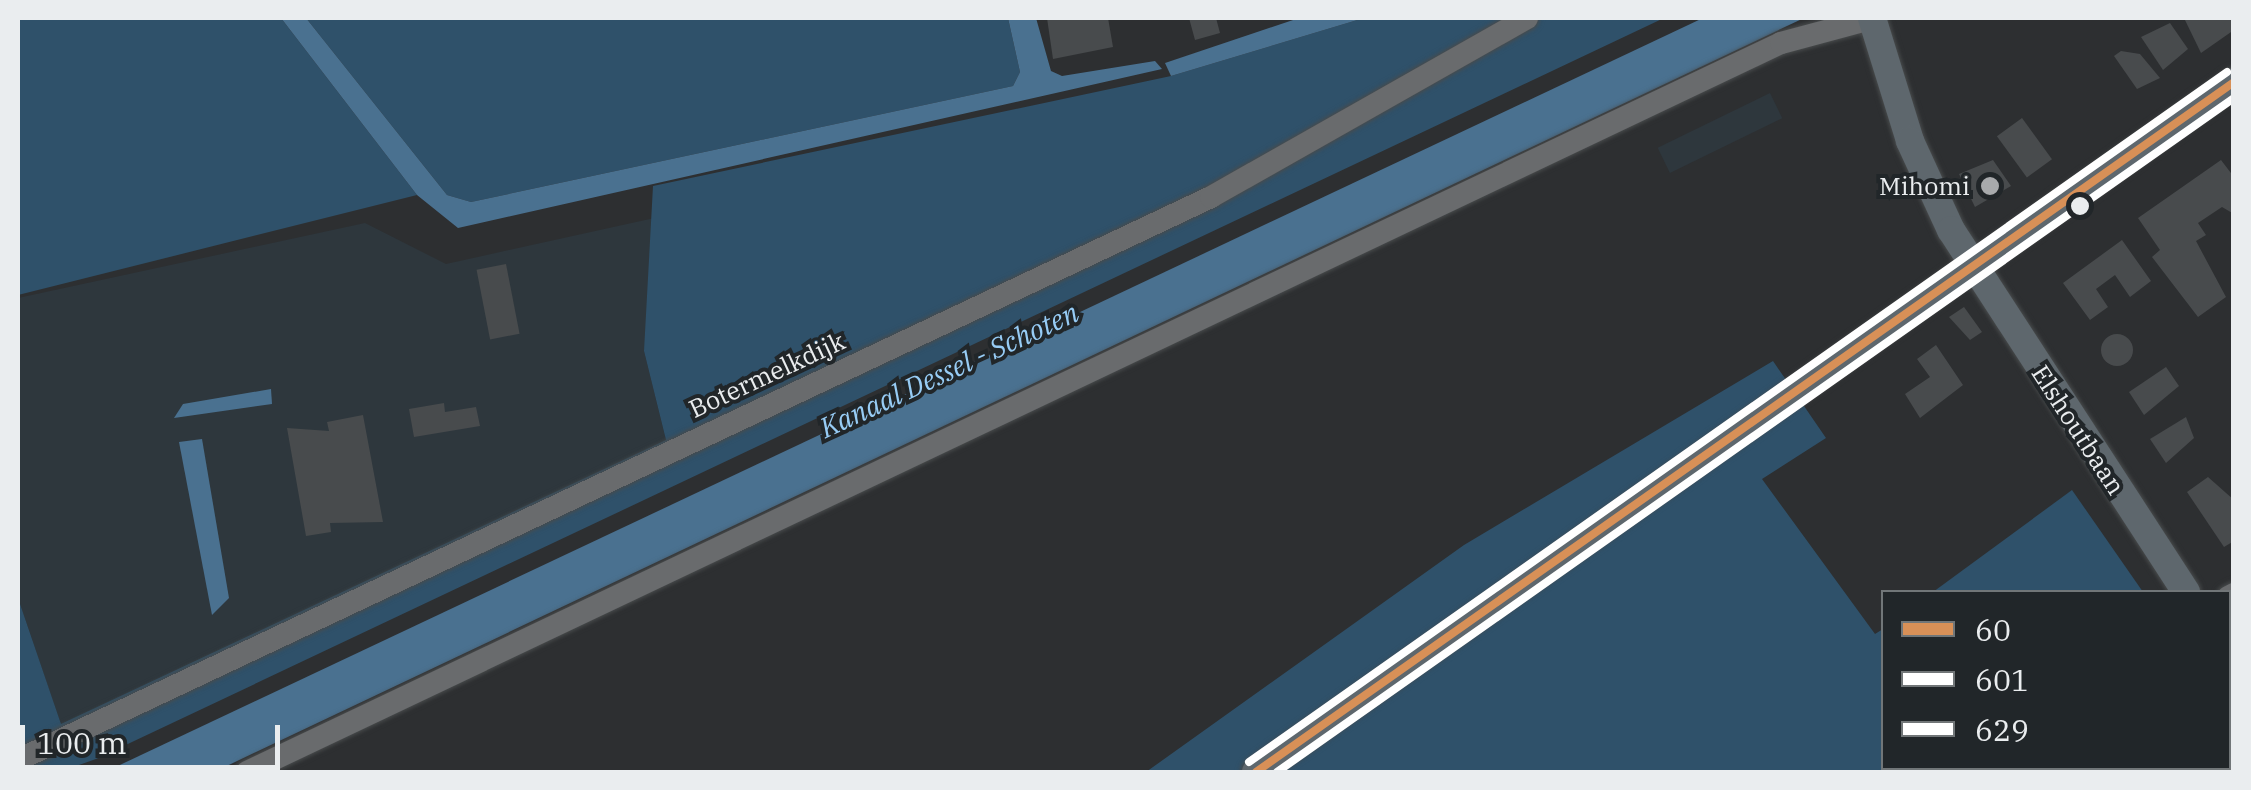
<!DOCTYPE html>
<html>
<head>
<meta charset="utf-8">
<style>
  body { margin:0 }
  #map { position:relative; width:2251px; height:790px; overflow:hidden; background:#2d2f31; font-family:"IBM Plex Serif",serif }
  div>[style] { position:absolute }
  .built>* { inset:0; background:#2e373d; transform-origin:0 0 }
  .green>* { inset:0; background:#2f516a }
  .water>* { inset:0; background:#4a7190 }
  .building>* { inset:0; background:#484b4d; transform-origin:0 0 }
  .round { border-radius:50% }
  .roads { filter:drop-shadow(0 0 2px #484b4c) drop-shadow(0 0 2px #484b4c) }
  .minor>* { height:22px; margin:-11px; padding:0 11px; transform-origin:11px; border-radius:11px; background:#696b6d }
  .major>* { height:28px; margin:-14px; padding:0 14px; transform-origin:14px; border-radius:14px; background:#5e676d }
  .bus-1>* { height:8px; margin:-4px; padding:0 4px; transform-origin:4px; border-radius:4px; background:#d89057 }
  .bus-2>* { height:8px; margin:-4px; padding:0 4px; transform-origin:4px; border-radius:4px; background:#fff }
  .bus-3>* { height:8px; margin:-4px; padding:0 4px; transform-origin:4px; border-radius:4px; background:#fff }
  .dots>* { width:28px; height:28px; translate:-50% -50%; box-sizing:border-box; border:5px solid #212629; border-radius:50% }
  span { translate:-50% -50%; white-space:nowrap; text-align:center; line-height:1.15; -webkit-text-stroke:8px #212629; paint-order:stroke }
  .poi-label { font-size:25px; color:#eaedef }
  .right { translate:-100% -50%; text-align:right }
  .street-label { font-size:25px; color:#eaedef }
  .water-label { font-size:28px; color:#97ccf5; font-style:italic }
  .frame { position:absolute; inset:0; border:20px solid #eaedef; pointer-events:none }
  .legend { position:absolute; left:1881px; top:590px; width:350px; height:180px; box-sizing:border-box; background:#212629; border:2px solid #717678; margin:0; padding:12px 18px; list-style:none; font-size:30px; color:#eaedef }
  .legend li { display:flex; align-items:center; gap:20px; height:50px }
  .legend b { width:50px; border:2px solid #717678 }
  .scale { position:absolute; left:20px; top:725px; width:260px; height:45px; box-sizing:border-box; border:5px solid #eaedef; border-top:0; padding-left:12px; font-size:30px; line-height:35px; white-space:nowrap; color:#eaedef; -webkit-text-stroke:8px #212629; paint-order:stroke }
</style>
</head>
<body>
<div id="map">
  <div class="built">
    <i style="left:1770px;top:93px;width:28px;height:125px;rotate:64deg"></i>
    <i style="clip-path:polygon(677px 213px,644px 351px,666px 440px,61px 725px,18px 598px,18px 298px,365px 223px,446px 264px)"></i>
  </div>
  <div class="green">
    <i style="clip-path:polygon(18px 18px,281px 18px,417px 195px,18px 295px)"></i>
    <i style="clip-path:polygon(306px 18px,1008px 18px,1020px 72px,1013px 86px,471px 202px,447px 195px)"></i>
    <i style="clip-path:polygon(1364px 18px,1664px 18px,96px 759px,59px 772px,18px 772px,18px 598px,61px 724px,666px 440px,644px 351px,653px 186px,1171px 76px)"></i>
    <i style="clip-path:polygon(1773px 361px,1826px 438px,1762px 479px,1875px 634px,1883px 629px,1884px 768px,2228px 768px,2229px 717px,2233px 772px,1146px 772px,1464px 545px)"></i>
    <i style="clip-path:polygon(2072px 490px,2143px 592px,1933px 592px)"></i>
  </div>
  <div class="water">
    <i style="clip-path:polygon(281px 18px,306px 18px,447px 195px,471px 202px,1013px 86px,1020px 72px,1008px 18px,1036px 18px,1051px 71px,1062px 76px,1155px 61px,1162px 69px,458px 228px,417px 195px)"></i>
    <i style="clip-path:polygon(1299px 18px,1364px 18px,1171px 76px,1165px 63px)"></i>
    <i style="clip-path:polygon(1703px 18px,1804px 18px,214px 772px,105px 772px)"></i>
    <i style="clip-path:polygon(271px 389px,272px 404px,174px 418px,183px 404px)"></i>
    <i style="clip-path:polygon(202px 439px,229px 598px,212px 615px,179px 442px)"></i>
  </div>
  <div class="building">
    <i style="clip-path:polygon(1047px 18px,1108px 18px,1113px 47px,1053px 59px)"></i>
    <i style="clip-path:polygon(1189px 18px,1216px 18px,1220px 33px,1195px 40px)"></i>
    <i style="clip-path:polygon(2184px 18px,2234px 18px,2234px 30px,2201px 53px)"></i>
    <i style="clip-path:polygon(2170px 23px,2188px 49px,2163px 70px,2141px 37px)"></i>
    <i style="clip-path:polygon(2121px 51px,2140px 54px,2160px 78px,2137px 89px,2114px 56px)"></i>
    <i style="left:2022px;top:118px;width:51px;height:31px;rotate:54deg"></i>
    <i style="clip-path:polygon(1993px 160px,2011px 186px,1975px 207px,1959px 174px)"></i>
    <i style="clip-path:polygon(2221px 160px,2234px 177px,2234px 214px,2222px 207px,2198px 223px,2206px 235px,2196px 241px,2226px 297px,2198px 317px,2152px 257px,2160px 250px,2138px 218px)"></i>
    <i style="clip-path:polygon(2122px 240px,2151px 281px,2130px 297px,2115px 275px,2096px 289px,2108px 307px,2090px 320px,2063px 283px)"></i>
    <i style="left:506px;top:264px;width:71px;height:30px;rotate:79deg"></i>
    <i style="clip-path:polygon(1964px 307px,1982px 332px,1970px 340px,1949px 317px)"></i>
    <i class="round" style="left:2101px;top:334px;width:32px;height:32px"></i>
    <i style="clip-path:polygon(1936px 345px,1963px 385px,1920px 418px,1905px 394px,1930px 377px,1917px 359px)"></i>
    <i style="clip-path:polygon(2166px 367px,2179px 386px,2144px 415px,2129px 392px)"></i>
    <i style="clip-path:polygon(444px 403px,445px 412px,476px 407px,480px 426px,414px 437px,409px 409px)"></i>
    <i style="clip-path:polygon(363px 415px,383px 522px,330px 523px,331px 532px,306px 536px,287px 428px,329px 431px,327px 422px)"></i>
    <i style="clip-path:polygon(2186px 417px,2194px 438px,2166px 463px,2150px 439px)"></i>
    <i style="clip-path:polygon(2208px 477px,2234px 500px,2234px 541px,2224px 547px,2187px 492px)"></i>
  </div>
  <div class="roads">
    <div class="minor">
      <i style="left:2228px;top:597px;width:7px;rotate:-27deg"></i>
      <i style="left:18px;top:760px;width:1319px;rotate:-25.26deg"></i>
      <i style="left:1211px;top:197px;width:363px;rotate:-29.5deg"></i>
      <i style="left:247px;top:772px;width:1698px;rotate:-25.42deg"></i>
      <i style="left:1781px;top:43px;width:96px;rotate:-15deg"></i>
    </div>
    <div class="major">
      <i style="left:1872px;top:18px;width:129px;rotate:72.8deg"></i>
      <i style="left:1910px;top:141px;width:98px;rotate:65.3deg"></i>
      <i style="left:1951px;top:230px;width:432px;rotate:57deg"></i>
      <i style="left:2228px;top:657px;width:9px;rotate:49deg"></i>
      <i style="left:1256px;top:772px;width:1197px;rotate:-35.2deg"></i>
    </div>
  </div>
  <div class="bus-1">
    <i style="left:1256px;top:772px;width:1197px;rotate:-35.2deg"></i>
  </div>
  <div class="bus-2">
    <i style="left:1277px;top:772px;width:1171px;rotate:-35.16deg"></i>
  </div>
  <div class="bus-3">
    <i style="left:1249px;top:762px;width:1197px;rotate:-35.2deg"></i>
  </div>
  <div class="dots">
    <i style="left:1990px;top:186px;background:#a8aaac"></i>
    <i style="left:2080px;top:206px;background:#eaedef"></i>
  </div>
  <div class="poi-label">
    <span class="right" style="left:1970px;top:186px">Mihomi</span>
  </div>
  <div class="street-label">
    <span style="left:767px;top:375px;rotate:-25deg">Botermelkdijk</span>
    <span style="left:2078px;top:430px;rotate:57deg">Elshoutbaan</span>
  </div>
  <div class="water-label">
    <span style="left:949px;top:370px;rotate:-25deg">Kanaal Dessel - Schoten</span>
  </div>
  <div class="frame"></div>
  <ul class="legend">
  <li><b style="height:12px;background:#d89057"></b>60</li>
  <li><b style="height:12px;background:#fff"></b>601</li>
  <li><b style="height:12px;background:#fff"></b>629</li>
  </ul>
  <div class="scale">100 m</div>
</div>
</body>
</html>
